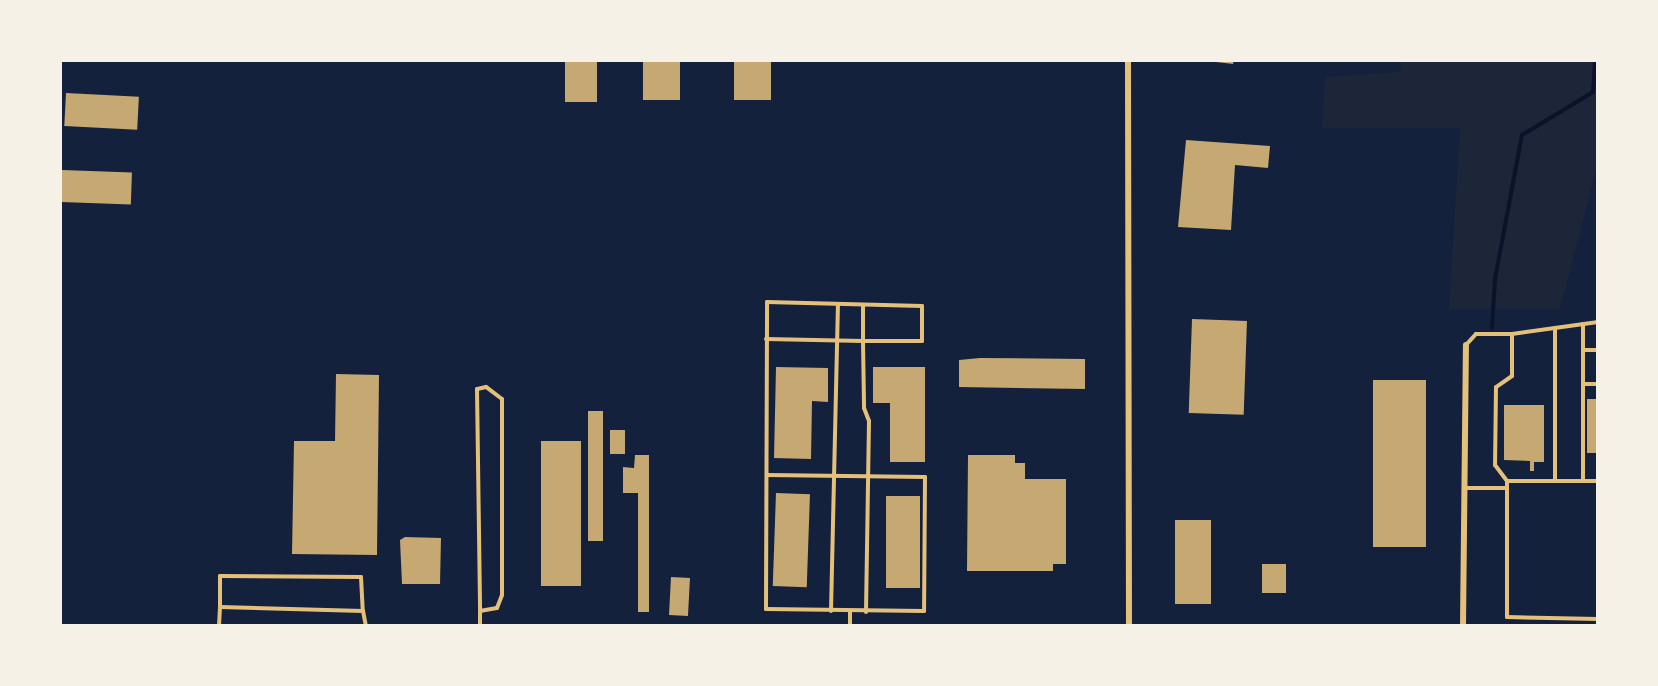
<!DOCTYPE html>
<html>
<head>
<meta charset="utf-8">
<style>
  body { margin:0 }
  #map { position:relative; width:1658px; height:686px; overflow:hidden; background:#14213d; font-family:"Roboto Condensed",sans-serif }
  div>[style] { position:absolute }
  .green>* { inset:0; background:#1d2539 }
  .stream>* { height:4px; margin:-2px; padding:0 2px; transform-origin:2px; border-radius:2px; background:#0b132b }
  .building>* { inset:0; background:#c6a872; transform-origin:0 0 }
  .service>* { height:4px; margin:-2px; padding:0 2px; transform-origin:2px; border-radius:2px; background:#e5c07b }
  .minor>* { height:6px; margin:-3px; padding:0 3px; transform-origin:3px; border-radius:3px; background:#e5c07b }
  span { translate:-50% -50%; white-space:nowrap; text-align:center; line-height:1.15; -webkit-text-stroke:4.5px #f6f1e7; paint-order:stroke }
  .frame { position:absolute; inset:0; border:62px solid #f6f1e7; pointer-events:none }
</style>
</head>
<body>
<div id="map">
  <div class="green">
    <i style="clip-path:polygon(1401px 60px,1598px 60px,1598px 163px,1560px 309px,1449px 309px,1460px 128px,1322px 128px,1325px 77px,1400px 72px)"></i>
  </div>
  <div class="stream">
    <i style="left:1492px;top:328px;width:49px;rotate:-86.5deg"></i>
    <i style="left:1495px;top:279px;width:147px;rotate:-79.4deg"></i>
    <i style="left:1522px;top:135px;width:83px;rotate:-31.2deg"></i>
    <i style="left:1593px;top:92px;width:32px;rotate:-86deg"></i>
  </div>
  <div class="building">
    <i style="left:565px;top:60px;width:32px;height:42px"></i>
    <i style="left:643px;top:60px;width:37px;height:40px"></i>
    <i style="left:734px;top:60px;width:37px;height:40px"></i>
    <i style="clip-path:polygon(1199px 60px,1234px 60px,1233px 64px)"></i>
    <i style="left:66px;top:93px;width:73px;height:33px;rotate:3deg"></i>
    <i style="clip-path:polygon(1186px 140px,1270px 146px,1268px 168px,1235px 165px,1231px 230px,1178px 227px)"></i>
    <i style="left:62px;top:170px;width:70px;height:32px;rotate:2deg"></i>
    <i style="left:1192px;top:319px;width:55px;height:94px;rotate:2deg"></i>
    <i style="clip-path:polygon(980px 358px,1085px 359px,1085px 389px,959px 387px,959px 360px)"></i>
    <i style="clip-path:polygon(776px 367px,828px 368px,828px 402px,812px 401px,811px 459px,774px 458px)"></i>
    <i style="clip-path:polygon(873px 367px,925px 367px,925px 462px,890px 462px,890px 403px,873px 403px)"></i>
    <i style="clip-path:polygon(336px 374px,379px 375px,377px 555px,292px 554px,294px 441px,335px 441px)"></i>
    <i style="left:1373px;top:380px;width:53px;height:167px"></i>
    <i style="left:1587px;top:399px;width:11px;height:54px"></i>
    <i style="clip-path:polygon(1504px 405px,1544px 405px,1544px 462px,1534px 462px,1534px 471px,1530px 471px,1530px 461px,1504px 460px)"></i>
    <i style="left:588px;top:411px;width:15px;height:130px"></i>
    <i style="left:610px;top:430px;width:15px;height:24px"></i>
    <i style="left:541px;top:441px;width:40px;height:145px"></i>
    <i style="clip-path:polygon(635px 455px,649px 455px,649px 612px,638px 612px,638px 493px,623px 493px,623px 467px,634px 468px)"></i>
    <i style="clip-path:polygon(968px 455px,1015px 455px,1015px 463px,1025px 463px,1025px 479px,1066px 479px,1066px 564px,1053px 564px,1053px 571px,967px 571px)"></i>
    <i style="left:776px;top:493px;width:34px;height:93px;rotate:2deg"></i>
    <i style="left:886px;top:496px;width:34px;height:92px"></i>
    <i style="left:1175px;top:520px;width:36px;height:84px"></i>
    <i style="clip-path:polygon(405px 537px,441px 538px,440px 584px,402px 584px,400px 540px)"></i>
    <i style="left:1262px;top:564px;width:24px;height:29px"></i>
    <i style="left:671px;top:577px;width:19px;height:38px;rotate:3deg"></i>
  </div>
  <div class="service">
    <i style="left:1512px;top:334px;width:87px;rotate:-7.9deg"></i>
    <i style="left:766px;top:339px;width:97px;rotate:1.2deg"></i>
    <i style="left:863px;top:341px;width:67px;rotate:89.1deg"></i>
    <i style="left:864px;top:408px;width:14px;rotate:69deg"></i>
    <i style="left:869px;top:421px;width:191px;rotate:90.9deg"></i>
    <i style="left:1466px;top:345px;width:15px;rotate:-48deg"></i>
    <i style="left:1476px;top:334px;width:36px"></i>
    <i style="left:1512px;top:334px;width:42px;rotate:90deg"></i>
    <i style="left:1512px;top:376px;width:19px;rotate:145deg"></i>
    <i style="left:1496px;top:387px;width:78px;rotate:90.7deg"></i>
    <i style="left:1495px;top:465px;width:20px;rotate:53deg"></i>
    <i style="left:1507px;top:481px;width:136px;rotate:90deg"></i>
    <i style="left:1507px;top:617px;width:91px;rotate:1.3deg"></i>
    <i style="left:1583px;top:350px;width:15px"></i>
    <i style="left:1583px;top:384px;width:15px"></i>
    <i style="left:767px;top:475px;width:158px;rotate:0.7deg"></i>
    <i style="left:925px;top:477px;width:134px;rotate:90.4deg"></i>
    <i style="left:924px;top:611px;width:158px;rotate:-179.3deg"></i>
    <i style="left:766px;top:609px;width:307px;rotate:-89.8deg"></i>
    <i style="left:767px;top:302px;width:155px;rotate:1.5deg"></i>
    <i style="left:922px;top:306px;width:35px;rotate:90deg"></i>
    <i style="left:922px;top:341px;width:59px;rotate:180deg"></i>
    <i style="left:863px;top:341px;width:36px;rotate:-90deg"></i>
    <i style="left:1555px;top:480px;width:152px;rotate:-90deg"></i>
    <i style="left:1583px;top:480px;width:156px;rotate:-90deg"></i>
    <i style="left:1507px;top:481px;width:91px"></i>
    <i style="left:1465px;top:488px;width:42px"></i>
    <i style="left:220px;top:607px;width:31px;rotate:-90deg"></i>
    <i style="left:220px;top:576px;width:141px;rotate:0.4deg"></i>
    <i style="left:361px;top:577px;width:34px;rotate:87deg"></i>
    <i style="left:831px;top:611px;width:307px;rotate:-88.7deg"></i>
    <i style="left:219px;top:626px;width:19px;rotate:-87deg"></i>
    <i style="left:220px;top:607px;width:143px;rotate:1.6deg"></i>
    <i style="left:363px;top:611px;width:15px;rotate:79deg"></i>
    <i style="left:480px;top:626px;width:15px;rotate:-90deg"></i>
    <i style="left:480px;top:611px;width:17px;rotate:-10deg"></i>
    <i style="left:497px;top:608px;width:14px;rotate:-69deg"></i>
    <i style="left:502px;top:595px;width:196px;rotate:-90deg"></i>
    <i style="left:502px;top:399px;width:20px;rotate:-143deg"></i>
    <i style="left:486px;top:387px;width:9px;rotate:167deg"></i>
    <i style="left:477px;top:389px;width:222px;rotate:89.2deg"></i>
    <i style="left:850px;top:626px;width:15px;rotate:-90deg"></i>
  </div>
  <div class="minor">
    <i style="left:1128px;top:60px;width:566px;rotate:89.9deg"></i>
    <i style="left:1463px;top:626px;width:281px;rotate:-89.4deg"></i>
  </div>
  <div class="frame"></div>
</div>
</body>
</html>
